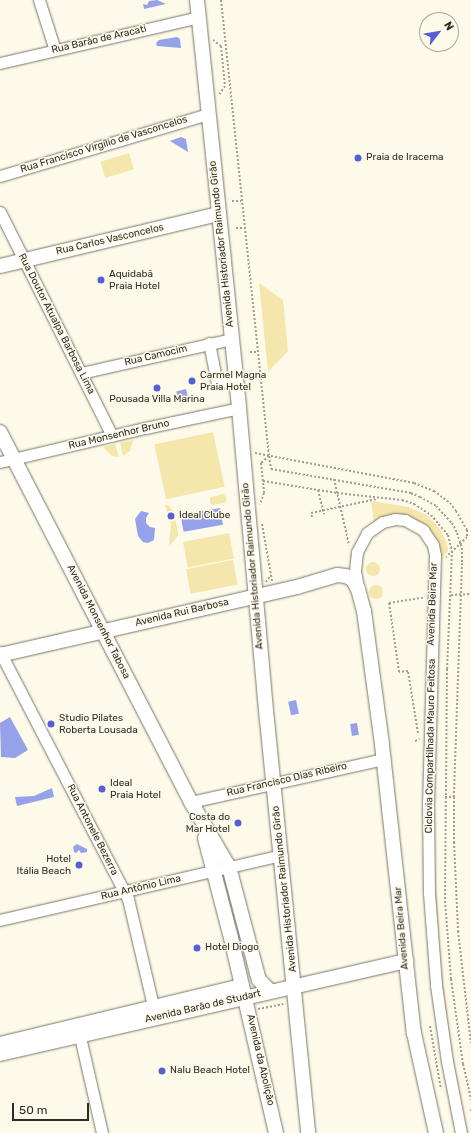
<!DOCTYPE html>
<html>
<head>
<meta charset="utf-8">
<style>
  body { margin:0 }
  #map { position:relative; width:471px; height:1133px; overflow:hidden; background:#fefaea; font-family:Rubik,sans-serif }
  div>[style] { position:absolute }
  .green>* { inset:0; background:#f5e6ab; transform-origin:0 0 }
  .round { border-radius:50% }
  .water>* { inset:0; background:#95a2e9; transform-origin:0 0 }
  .path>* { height:2px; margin-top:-1px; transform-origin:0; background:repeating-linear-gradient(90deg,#a09d92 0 2px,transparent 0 4px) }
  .roads { filter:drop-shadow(0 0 1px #7a7769) drop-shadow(0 0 1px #7a7769) }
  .minor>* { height:11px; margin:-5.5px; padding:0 5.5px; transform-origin:5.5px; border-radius:5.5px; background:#fff }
  .major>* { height:14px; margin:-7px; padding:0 7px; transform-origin:7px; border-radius:7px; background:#fff }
  .dots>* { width:11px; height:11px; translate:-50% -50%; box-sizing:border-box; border:2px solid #fefaea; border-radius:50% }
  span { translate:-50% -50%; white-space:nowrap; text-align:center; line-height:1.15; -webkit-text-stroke:3px #fefaea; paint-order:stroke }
  .street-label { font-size:10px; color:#2d2c26 }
  .poi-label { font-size:10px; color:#2d2c26 }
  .left { translate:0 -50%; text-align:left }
  .right { translate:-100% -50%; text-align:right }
  .north { position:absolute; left:419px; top:12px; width:40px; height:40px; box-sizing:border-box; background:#fefaea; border:1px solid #aaa89c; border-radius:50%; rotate:59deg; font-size:11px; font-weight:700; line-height:16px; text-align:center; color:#2d2c26 }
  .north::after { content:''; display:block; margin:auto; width:14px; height:18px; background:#555ed5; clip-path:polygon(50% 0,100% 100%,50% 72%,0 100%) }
  .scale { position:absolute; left:12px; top:1103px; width:77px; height:18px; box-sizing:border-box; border:2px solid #2d2c26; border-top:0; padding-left:5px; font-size:12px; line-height:14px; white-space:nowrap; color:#2d2c26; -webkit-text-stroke:3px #fefaea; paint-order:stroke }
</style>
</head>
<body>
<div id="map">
  <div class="green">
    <i style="left:129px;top:153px;width:17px;height:30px;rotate:73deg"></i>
    <i style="clip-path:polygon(259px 283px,283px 300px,288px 351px,268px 372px)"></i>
    <i style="left:213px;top:432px;width:56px;height:60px;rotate:78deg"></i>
    <i style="clip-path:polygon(133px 440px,130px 451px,123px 456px,120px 443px)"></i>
    <i style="clip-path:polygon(115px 444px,119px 457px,112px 456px,103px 447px)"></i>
    <i style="clip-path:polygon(224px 494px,227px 500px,225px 503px,212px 505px,210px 503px,210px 497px)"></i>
    <i style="clip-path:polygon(371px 501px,409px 507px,428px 516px,440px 529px,447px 544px,448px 551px,443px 556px,442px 561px,439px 561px,427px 528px,374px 522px)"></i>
    <i style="clip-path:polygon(165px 505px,168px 505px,174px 511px,178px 533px,178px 536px,169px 546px,171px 524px)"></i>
    <i style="left:229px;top:533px;width:26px;height:47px;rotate:79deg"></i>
    <i style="left:233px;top:560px;width:25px;height:48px;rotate:79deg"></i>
    <i class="round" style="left:366px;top:562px;width:14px;height:14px"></i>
    <i class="round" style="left:369px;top:585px;width:14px;height:14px"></i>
    <i style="left:439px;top:650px;width:97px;height:3px;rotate:92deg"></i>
    <i style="clip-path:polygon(434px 849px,441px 967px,451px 1045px,462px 1106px,459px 1107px,443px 1011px,433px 903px)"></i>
  </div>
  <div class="water">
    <i style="clip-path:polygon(157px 0,166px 4px,144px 9px,143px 4px,147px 5px,149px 1px)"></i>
    <i style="clip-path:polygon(177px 37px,180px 39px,181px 48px,157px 46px,156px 43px,159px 40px)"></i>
    <i style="clip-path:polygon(181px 137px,186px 139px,188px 152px,170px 141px)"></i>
    <i style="left:186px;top:389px;width:12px;height:10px;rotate:76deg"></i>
    <i style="left:220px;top:508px;width:17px;height:40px;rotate:80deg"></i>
    <i style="clip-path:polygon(141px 511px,149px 513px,146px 518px,146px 523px,150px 527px,155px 528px,154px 540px,148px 543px,143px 542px,138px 536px,135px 519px)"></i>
    <i style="left:296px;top:700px;width:14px;height:8px;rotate:78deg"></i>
    <i style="clip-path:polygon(10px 717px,28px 750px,15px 758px,1px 757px,0 723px)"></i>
    <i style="left:357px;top:723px;width:12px;height:7px;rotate:81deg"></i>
    <i style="clip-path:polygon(52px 788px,54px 797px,17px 806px,15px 797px,34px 796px)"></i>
    <i style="clip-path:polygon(77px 844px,87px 849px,87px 852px,81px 853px,79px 850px,76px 853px,74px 852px,73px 847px)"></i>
  </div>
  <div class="path">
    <i style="left:221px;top:0;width:459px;rotate:84deg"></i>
    <i style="left:269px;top:456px;width:11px;rotate:139deg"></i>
    <i style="left:261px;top:463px;width:30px;rotate:84deg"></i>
    <i style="left:264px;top:493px;width:12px;rotate:110deg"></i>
    <i style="left:213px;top:40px;width:10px;rotate:37deg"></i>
    <i style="left:221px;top:46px;width:40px;rotate:84.3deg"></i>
    <i style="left:225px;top:86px;width:11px;rotate:124deg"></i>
    <i style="left:232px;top:201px;width:9px"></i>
    <i style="left:236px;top:228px;width:9px"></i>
    <i style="left:250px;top:352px;width:7px"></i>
    <i style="left:255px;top:453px;width:162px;rotate:10.7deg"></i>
    <i style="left:414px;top:483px;width:22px;rotate:22deg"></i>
    <i style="left:434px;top:491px;width:20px;rotate:37deg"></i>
    <i style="left:450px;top:503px;width:10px;rotate:53deg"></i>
    <i style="left:456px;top:511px;width:22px;rotate:60deg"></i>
    <i style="left:467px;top:530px;width:7px;rotate:90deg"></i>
    <i style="left:467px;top:537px;width:29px;rotate:136deg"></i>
    <i style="left:269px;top:456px;width:13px;rotate:81deg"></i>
    <i style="left:271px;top:469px;width:142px;rotate:9.7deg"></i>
    <i style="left:411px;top:493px;width:10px;rotate:24deg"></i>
    <i style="left:420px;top:497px;width:18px;rotate:29deg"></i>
    <i style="left:436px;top:506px;width:23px;rotate:47deg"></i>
    <i style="left:452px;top:523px;width:11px;rotate:63deg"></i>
    <i style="left:457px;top:533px;width:16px;rotate:72deg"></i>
    <i style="left:462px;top:548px;width:15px;rotate:90deg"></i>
    <i style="left:462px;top:563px;width:234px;rotate:92deg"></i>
    <i style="left:454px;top:797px;width:45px;rotate:90deg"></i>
    <i style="left:454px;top:842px;width:89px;rotate:87.4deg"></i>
    <i style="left:458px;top:931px;width:113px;rotate:83.4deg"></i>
    <i style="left:334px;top:479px;width:68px;rotate:77.2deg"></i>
    <i style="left:263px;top:481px;width:75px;rotate:9.2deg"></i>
    <i style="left:337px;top:493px;width:65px;rotate:6.1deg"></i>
    <i style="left:402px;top:500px;width:13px;rotate:18deg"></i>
    <i style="left:414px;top:504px;width:20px;rotate:33deg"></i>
    <i style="left:431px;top:515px;width:26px;rotate:50deg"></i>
    <i style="left:448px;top:535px;width:16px;rotate:76deg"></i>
    <i style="left:452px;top:551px;width:118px;rotate:92.4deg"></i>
    <i style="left:447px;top:669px;width:232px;rotate:90.5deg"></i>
    <i style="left:445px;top:901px;width:78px;rotate:85.6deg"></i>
    <i style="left:451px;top:979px;width:86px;rotate:82deg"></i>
    <i style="left:463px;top:1064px;width:37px;rotate:77deg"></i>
    <i style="left:318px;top:490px;width:25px;rotate:76deg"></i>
    <i style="left:312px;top:517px;width:4px;rotate:-104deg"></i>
    <i style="left:311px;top:513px;width:67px;rotate:-12deg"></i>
    <i style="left:262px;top:524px;width:58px;rotate:80deg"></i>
    <i style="left:266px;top:582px;width:9px;rotate:-54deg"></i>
    <i style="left:451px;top:595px;width:20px;rotate:-3deg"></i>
    <i style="left:418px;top:733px;width:63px;rotate:-99.2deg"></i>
    <i style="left:408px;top:671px;width:9px;rotate:174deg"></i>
    <i style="left:399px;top:672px;width:70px;rotate:-98.2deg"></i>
    <i style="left:389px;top:603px;width:36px;rotate:-9deg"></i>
    <i style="left:415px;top:741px;width:5px;rotate:-22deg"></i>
    <i style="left:445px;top:797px;width:9px"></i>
    <i style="left:258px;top:1009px;width:26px;rotate:-11deg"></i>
    <i style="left:430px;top:1026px;width:64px;rotate:80.1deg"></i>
    <i style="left:470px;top:1110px;width:1px"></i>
  </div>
  <div class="roads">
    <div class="minor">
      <i style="left:39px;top:0;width:52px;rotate:72.3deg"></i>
      <i style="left:0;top:63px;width:204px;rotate:-13deg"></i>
      <i style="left:0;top:176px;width:217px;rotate:-16.6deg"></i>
      <i style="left:0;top:212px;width:250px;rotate:63.4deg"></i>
      <i style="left:209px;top:343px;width:41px;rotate:78.7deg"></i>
      <i style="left:217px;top:383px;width:19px;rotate:-12deg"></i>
      <i style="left:81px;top:373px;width:155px;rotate:-12.7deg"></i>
      <i style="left:0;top:462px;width:149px;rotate:-13.2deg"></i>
      <i style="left:145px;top:428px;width:96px;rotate:-12deg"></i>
      <i style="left:358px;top:587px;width:16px;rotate:-101deg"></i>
      <i style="left:355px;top:571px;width:19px;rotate:-84deg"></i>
      <i style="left:357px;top:552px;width:21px;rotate:-62deg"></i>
      <i style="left:367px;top:533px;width:19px;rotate:-35deg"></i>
      <i style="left:383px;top:522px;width:12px;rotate:-14deg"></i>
      <i style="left:395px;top:519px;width:10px;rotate:6deg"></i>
      <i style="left:405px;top:520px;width:21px;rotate:29deg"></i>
      <i style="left:423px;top:530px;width:18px;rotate:56deg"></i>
      <i style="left:433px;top:545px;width:10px;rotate:79deg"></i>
      <i style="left:435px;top:555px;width:247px;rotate:91.6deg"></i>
      <i style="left:428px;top:802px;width:91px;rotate:89.4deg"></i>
      <i style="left:429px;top:893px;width:92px;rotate:85.6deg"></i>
      <i style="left:436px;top:985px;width:77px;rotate:81.8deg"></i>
      <i style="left:447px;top:1061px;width:73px;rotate:79deg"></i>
      <i style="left:0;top:652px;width:278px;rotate:62.6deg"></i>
      <i style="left:128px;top:899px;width:118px;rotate:76.8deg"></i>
      <i style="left:191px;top:802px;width:198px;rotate:-12.6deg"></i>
      <i style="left:0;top:920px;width:289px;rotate:-13deg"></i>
      <i style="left:78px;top:1028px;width:108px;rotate:77.1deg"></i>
    </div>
    <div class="major">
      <i style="left:197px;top:0;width:410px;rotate:84.1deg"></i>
      <i style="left:239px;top:408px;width:313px;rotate:84.9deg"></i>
      <i style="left:267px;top:720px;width:415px;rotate:84.3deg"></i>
      <i style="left:0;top:266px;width:225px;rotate:-13.4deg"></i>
      <i style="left:0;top:432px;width:416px;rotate:62.7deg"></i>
      <i style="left:191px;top:802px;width:75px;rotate:59.7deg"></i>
      <i style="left:229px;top:867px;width:110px;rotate:75.2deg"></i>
      <i style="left:257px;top:973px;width:7px;rotate:74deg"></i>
      <i style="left:259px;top:980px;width:16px;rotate:45deg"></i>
      <i style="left:0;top:655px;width:305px;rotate:-12.9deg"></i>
      <i style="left:297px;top:587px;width:42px;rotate:-16.7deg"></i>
      <i style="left:337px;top:575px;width:9px;rotate:6deg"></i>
      <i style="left:346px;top:576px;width:8px;rotate:30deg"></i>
      <i style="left:353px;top:580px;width:10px;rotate:61deg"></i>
      <i style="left:358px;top:589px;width:23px;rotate:75deg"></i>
      <i style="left:364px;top:611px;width:135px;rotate:82.3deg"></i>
      <i style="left:382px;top:745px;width:290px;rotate:83.7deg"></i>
      <i style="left:414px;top:1033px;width:102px;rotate:77.6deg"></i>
      <i style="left:205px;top:838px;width:103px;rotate:75.4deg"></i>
      <i style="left:231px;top:938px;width:200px;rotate:77deg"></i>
      <i style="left:0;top:1044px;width:249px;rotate:-13.5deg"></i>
      <i style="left:0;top:1054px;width:417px;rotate:-12.9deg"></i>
    </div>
  </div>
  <div class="dots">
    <i style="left:358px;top:158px;background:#555ed5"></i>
    <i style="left:101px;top:280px;background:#555ed5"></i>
    <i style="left:192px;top:381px;background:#555ed5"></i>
    <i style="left:157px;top:388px;background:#555ed5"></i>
    <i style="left:171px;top:516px;background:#555ed5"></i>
    <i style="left:51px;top:724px;background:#555ed5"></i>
    <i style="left:102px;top:789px;background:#555ed5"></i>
    <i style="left:238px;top:823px;background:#555ed5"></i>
    <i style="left:79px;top:865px;background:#555ed5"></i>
    <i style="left:197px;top:948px;background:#555ed5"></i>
    <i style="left:162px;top:1071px;background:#555ed5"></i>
  </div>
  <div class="street-label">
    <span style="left:99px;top:40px;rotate:-13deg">Rua Barão de Aracati</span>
    <span style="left:104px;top:145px;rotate:-17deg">Rua Francisco Virgílio de Vasconcelos</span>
    <span style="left:110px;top:240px;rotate:-13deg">Rua Carlos Vasconcelos</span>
    <span style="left:222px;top:244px;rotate:-96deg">Avenida Historiador Raimundo Girão</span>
    <span style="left:56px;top:324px;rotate:63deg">Rua Doutor Atualpa Barbosa Lima</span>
    <span style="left:156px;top:356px;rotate:-13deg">Rua Camocim</span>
    <span style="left:119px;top:435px;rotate:-13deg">Rua Monsenhor Bruno</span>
    <span style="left:253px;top:566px;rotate:-95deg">Avenida Historiador Raimundo Girão</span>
    <span style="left:433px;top:604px;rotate:-88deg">Avenida Beira Mar</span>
    <span style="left:182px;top:613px;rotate:-13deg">Avenida Rui Barbosa</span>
    <span style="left:98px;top:622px;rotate:63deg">Avenida Monsenhor Tabosa</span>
    <span style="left:431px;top:746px;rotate:-89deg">Ciclovia Compartilhada Mauro Feitosa</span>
    <span style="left:287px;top:780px;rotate:-13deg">Rua Francisco Dias Ribeiro</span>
    <span style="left:92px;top:830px;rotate:63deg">Rua Antonele Bezerra</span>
    <span style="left:141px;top:888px;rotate:-13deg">Rua Antônio Lima</span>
    <span style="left:285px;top:889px;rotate:-96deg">Avenida Historiador Raimundo Girão</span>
    <span style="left:402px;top:928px;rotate:-95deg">Avenida Beira Mar</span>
    <span style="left:203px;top:1007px;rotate:-13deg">Avenida Barão de Studart</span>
    <span style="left:260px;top:1060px;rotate:77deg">Avenida da Abolição</span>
  </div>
  <div class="poi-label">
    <span class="left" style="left:366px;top:158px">Praia de Iracema</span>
    <span class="left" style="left:109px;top:280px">Aquidabã<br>Praia Hotel</span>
    <span class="left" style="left:200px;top:381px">Carmel Magna<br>Praia Hotel</span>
    <span style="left:157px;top:400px">Pousada Villa Marina</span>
    <span class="left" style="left:179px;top:516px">Ideal Clube</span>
    <span class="left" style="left:59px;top:724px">Studio Pilates<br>Roberta Lousada</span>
    <span class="left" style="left:110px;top:789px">Ideal<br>Praia Hotel</span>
    <span class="right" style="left:230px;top:823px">Costa do<br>Mar Hotel</span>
    <span class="right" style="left:71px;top:865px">Hotel<br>Itália Beach</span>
    <span class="left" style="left:205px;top:948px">Hotel Diogo</span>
    <span class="left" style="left:170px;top:1071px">Nalu Beach Hotel</span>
  </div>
  <div class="north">N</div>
  <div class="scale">50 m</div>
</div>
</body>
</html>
